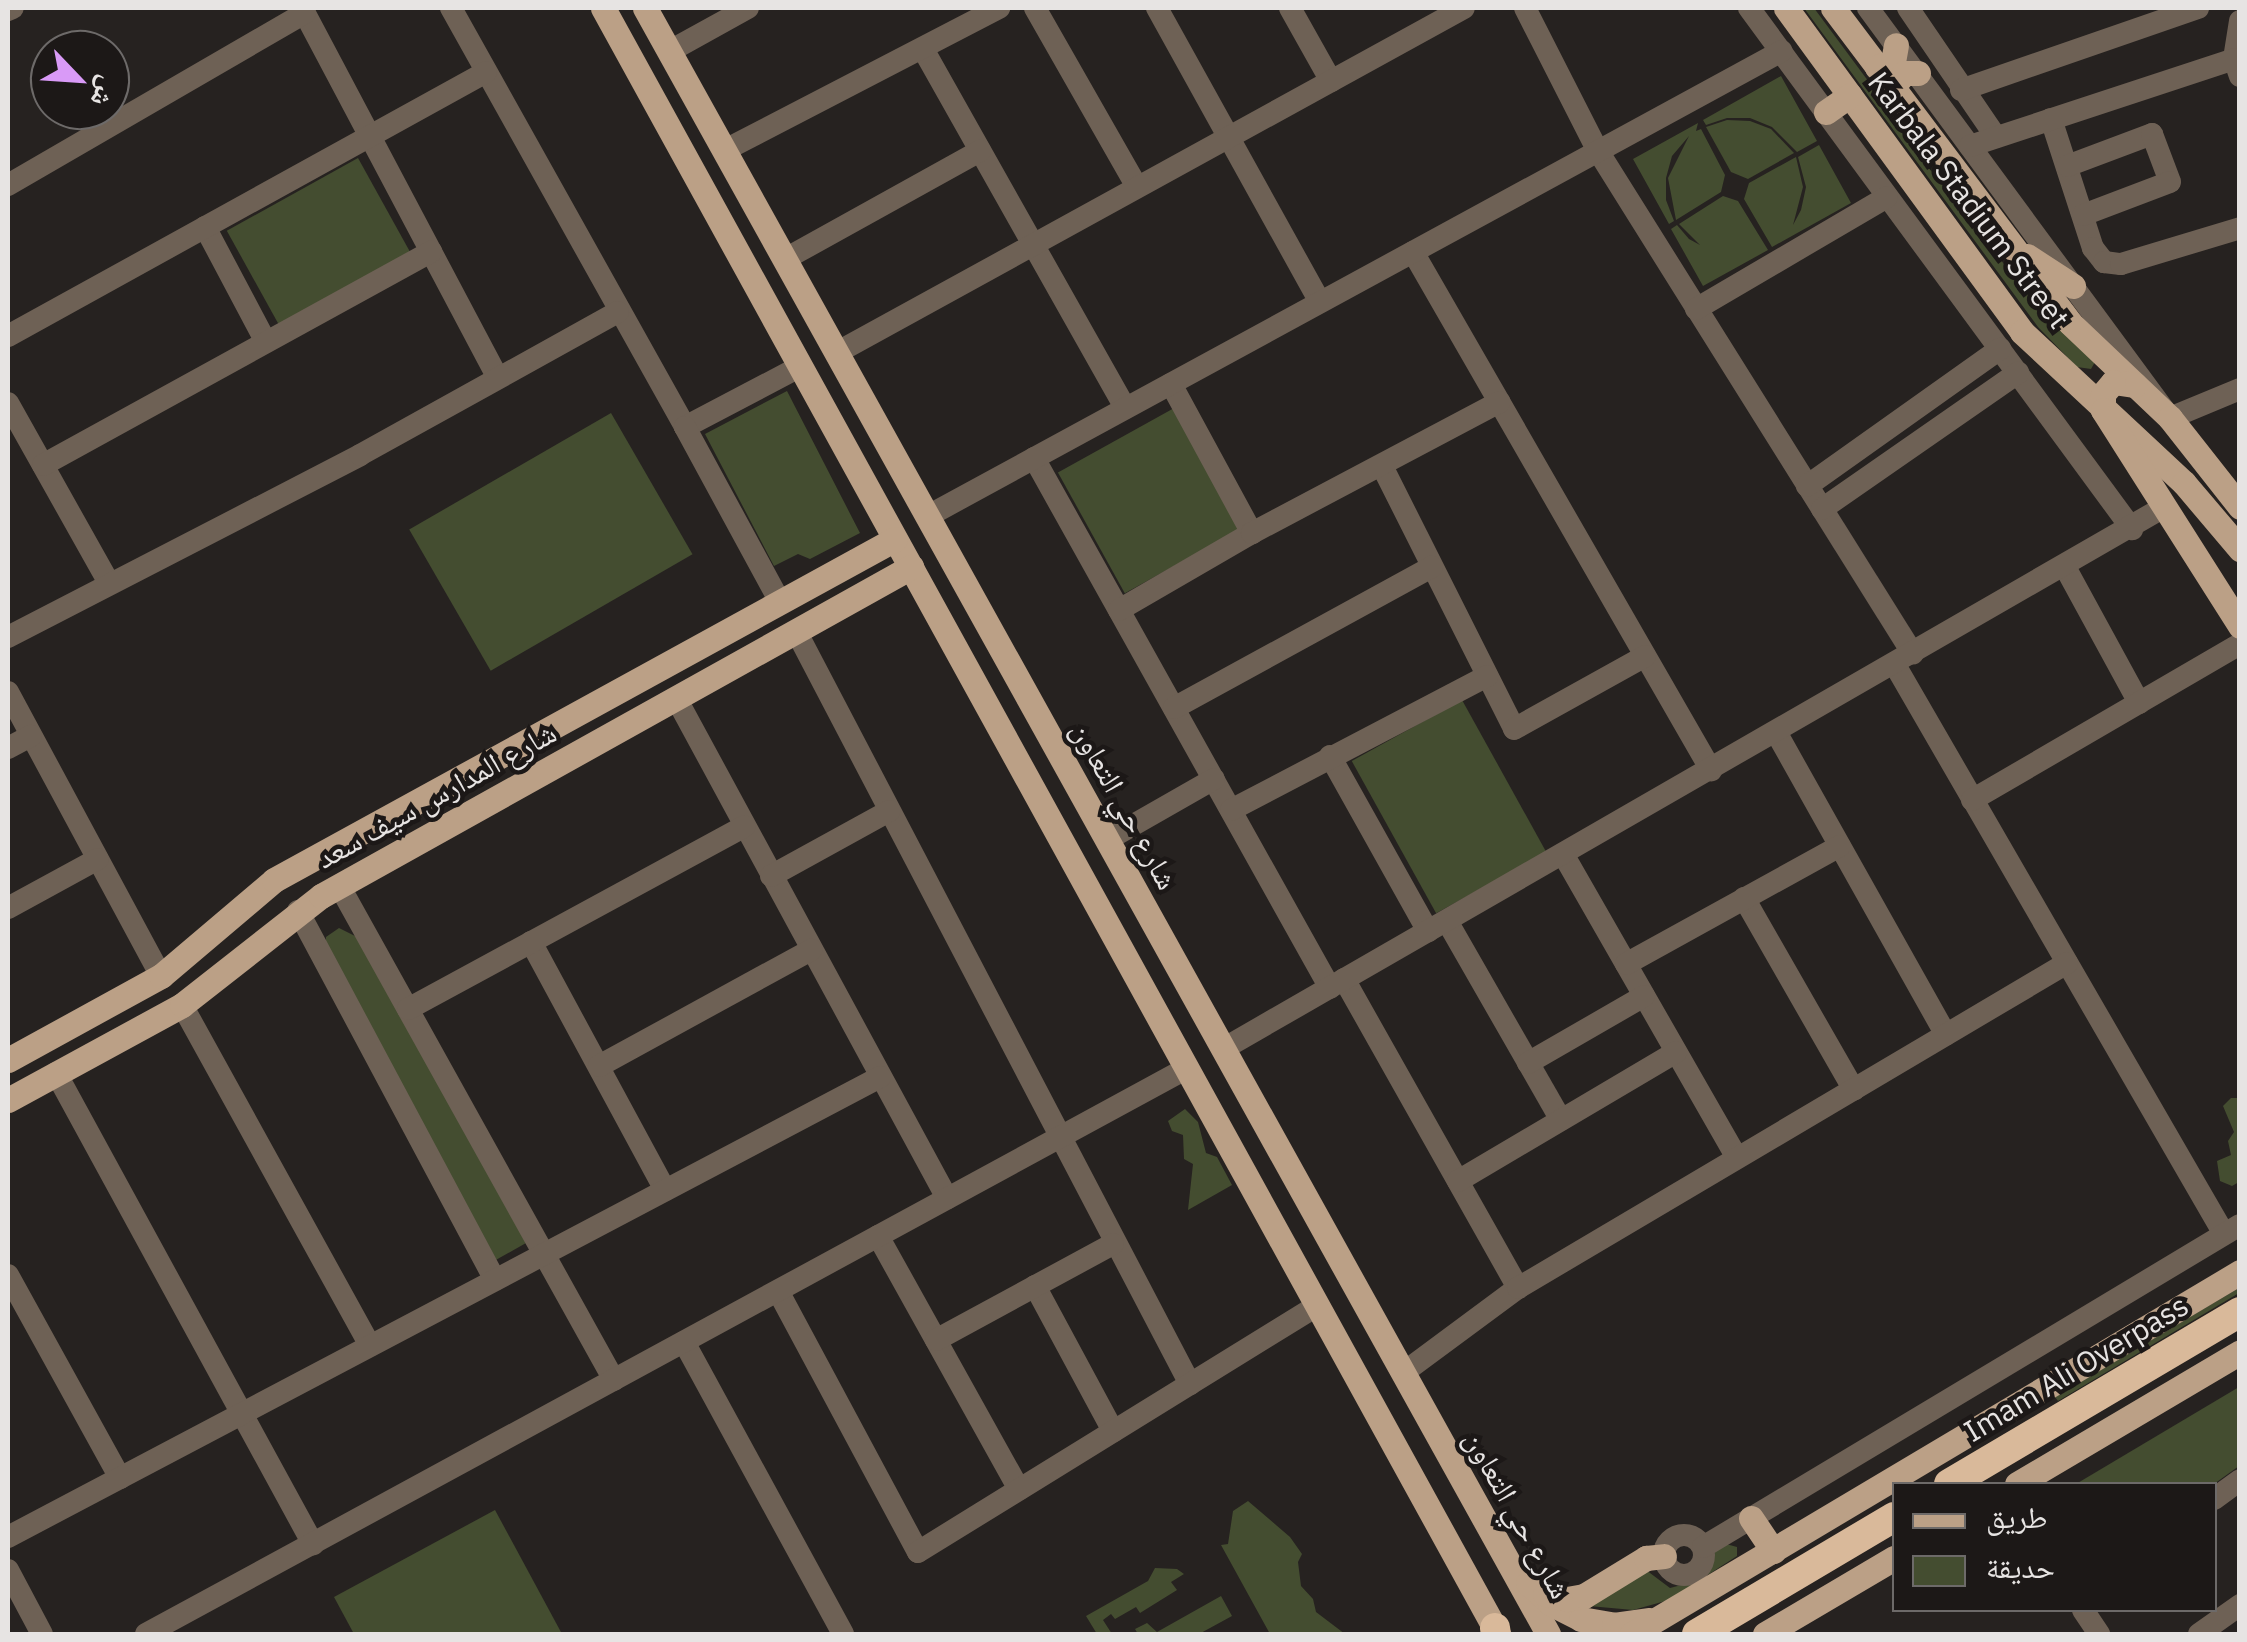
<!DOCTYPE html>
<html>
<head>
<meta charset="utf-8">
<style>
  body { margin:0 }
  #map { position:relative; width:2247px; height:1642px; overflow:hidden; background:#262220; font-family:"IBM Plex Sans","Noto Naskh Arabic",sans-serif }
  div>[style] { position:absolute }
  .green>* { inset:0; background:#444d30; transform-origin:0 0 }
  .minor>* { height:22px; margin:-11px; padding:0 11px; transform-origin:11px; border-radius:11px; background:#6e6155 }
  .minor>.ring { margin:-11px; padding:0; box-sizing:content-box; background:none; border:22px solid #6e6155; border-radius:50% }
  .major>* { height:25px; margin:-12.5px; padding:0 12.5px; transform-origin:12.5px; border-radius:12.5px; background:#bba086 }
  .highway>* { height:30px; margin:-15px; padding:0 15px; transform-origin:15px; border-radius:15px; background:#d9b99a }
  .highway-bridge>* { height:30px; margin:-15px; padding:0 15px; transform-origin:15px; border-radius:15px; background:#d9b99a }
  span { translate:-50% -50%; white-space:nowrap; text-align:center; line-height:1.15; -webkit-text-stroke:9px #1c1817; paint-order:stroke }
  .street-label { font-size:30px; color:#e7e4e3 }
  .frame { position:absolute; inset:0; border:10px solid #e7e4e3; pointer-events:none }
  .legend { position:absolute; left:1892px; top:1482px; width:325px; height:130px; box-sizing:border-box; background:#1c1817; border:2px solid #6d6a69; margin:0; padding:12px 18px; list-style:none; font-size:30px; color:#e7e4e3 }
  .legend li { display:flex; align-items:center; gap:20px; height:50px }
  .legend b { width:50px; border:2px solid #6d6a69 }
  .north { position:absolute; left:30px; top:30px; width:100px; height:100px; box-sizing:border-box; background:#1c1817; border:2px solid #6d6a69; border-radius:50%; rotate:115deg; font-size:28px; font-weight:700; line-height:40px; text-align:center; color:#e7e4e3 }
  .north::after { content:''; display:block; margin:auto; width:35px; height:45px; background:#d99af7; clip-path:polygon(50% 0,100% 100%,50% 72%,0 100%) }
</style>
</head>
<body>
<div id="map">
  <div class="green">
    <i style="clip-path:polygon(1804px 8px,1814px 8px,2015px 279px,2095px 362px,2091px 369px,2077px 367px,2038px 327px)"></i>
    <i style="clip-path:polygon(1781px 76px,1817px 141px,1797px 152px,1772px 127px,1750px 118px,1727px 118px,1706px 125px,1703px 120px)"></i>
    <i style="clip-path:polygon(1727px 120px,1750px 121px,1771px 129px,1794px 153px,1748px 179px,1731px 172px,1706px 127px)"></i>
    <i style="clip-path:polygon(1698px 123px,1696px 131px,1701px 129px,1725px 175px,1721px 192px,1676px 220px,1668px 178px,1689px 136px,1672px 156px,1666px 178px,1666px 200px,1674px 221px,1669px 224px,1633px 159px)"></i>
    <i style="clip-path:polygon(1819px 145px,1851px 203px,1772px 247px,1744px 199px,1749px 183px,1796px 157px,1803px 187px,1793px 225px,1801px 210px,1806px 187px,1798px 157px)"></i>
    <i style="left:358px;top:158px;width:108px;height:150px;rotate:61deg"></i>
    <i style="clip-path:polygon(1723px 196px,1738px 201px,1768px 250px,1703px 286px,1671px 229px,1677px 225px,1689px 239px,1700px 245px,1679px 224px)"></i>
    <i style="clip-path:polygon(787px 391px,860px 533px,810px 559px,798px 554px,774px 566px,705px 434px)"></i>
    <i style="left:1176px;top:407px;width:138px;height:135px;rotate:61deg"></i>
    <i style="left:611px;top:413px;width:163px;height:233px;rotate:60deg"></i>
    <i style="left:1462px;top:700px;width:174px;height:126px;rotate:61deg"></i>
    <i style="clip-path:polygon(339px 928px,357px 937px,526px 1243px,494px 1261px,326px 963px,326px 937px)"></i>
    <i style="clip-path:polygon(2231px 1098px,2240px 1098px,2239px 1182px,2232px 1186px,2220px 1181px,2217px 1161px,2231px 1155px,2228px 1141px,2234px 1132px,2223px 1106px)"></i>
    <i style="clip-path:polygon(1185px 1109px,1198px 1122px,1206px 1153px,1217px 1157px,1232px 1185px,1188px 1210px,1193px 1164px,1184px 1159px,1183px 1135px,1172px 1131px,1168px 1121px)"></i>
    <i style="clip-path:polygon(2239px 1288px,2239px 1293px,2058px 1401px,2055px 1397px)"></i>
    <i style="clip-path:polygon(2239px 1387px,2239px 1466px,2214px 1484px,2076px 1484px)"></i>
    <i style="clip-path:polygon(1248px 1501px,1290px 1537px,1302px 1554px,1298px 1562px,1301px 1586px,1313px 1599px,1316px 1612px,1345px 1634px,1270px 1634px,1221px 1545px,1228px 1544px,1233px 1511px)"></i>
    <i style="clip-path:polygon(495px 1510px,562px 1634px,354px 1634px,334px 1597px)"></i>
    <i style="clip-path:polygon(1726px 1544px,1737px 1547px,1737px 1556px,1669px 1600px,1633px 1610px,1589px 1606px,1646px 1570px,1670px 1588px,1689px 1583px,1705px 1572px,1716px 1550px)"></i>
    <i style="clip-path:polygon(1155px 1568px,1177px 1569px,1184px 1574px,1171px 1582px,1177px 1590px,1140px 1613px,1136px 1607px,1115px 1619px,1111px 1614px,1103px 1620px,1112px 1634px,1097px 1634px,1086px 1616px,1148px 1581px)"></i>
    <i style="clip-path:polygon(1221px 1596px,1232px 1616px,1199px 1634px,1138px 1634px,1135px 1629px,1147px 1623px,1157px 1632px)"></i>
  </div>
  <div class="minor">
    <i style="left:302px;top:8px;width:416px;rotate:62.1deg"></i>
    <i style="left:451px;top:8px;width:480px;rotate:60.8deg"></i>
    <i style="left:685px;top:427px;width:131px;rotate:-27.7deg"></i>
    <i style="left:1035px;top:8px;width:206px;rotate:60.3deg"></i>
    <i style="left:1157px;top:8px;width:336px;rotate:61deg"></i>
    <i style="left:1290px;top:8px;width:84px;rotate:60.7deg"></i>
    <i style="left:1525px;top:8px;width:161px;rotate:63deg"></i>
    <i style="left:1598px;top:151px;width:593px;rotate:57.94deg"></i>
    <i style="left:1749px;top:8px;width:647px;rotate:53.68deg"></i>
    <i style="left:1868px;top:8px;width:509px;rotate:53.63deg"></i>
    <i style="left:2170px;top:418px;width:76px;rotate:-22.5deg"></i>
    <i style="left:1908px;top:8px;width:156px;rotate:55.7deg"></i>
    <i style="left:8px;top:10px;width:5px;rotate:-22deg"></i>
    <i style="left:2240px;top:21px;width:38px;rotate:99deg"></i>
    <i style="left:2234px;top:59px;width:18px;rotate:71deg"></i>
    <i style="left:923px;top:49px;width:412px;rotate:60.6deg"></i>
    <i style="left:670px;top:51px;width:89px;rotate:-28.9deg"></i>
    <i style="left:1961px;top:90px;width:251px;rotate:-19.1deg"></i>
    <i style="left:2051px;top:119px;width:136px;rotate:72deg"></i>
    <i style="left:2093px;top:248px;width:18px;rotate:52deg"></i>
    <i style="left:2104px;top:262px;width:17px;rotate:7deg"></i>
    <i style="left:2121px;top:264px;width:124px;rotate:-16.8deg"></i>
    <i style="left:1970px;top:146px;width:278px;rotate:-18.2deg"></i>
    <i style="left:725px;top:150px;width:309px;rotate:-27.4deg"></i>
    <i style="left:2067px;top:166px;width:91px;rotate:-20.6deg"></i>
    <i style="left:2152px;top:134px;width:51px;rotate:69.4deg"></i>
    <i style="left:2170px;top:182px;width:93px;rotate:159.2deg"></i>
    <i style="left:8px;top:185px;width:343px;rotate:-30.1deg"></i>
    <i style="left:205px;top:227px;width:130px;rotate:62.1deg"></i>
    <i style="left:1413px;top:252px;width:598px;rotate:60.09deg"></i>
    <i style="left:785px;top:259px;width:223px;rotate:-29deg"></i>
    <i style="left:1696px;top:309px;width:221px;rotate:-30.4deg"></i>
    <i style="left:8px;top:336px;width:546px;rotate:-28.91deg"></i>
    <i style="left:838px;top:352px;width:714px;rotate:-28.79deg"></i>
    <i style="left:1171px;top:384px;width:170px;rotate:61.5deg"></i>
    <i style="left:8px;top:403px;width:206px;rotate:60.7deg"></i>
    <i style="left:685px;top:427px;width:199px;rotate:61.5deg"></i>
    <i style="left:1034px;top:458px;width:607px;rotate:60.82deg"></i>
    <i style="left:43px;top:465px;width:443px;rotate:-28.8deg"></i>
    <i style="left:1382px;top:466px;width:294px;rotate:63.3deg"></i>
    <i style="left:1514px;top:729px;width:150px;rotate:-29.1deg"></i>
    <i style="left:1807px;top:486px;width:237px;rotate:-35.4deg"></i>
    <i style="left:1822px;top:509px;width:239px;rotate:-34.8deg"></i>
    <i style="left:928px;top:516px;width:972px;rotate:-28.57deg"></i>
    <i style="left:2065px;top:567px;width:155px;rotate:61.4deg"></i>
    <i style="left:1119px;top:610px;width:154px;rotate:-30.1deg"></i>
    <i style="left:1252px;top:533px;width:280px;rotate:-27.9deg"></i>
    <i style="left:796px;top:631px;width:850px;rotate:62.38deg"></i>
    <i style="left:8px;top:637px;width:396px;rotate:-27.3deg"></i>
    <i style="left:360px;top:455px;width:295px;rotate:-29deg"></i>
    <i style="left:1895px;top:665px;width:657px;rotate:59.96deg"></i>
    <i style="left:8px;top:692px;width:323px;rotate:61.7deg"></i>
    <i style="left:676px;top:698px;width:569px;rotate:61.54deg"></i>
    <i style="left:1174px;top:708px;width:294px;rotate:-28.7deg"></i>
    <i style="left:1776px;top:732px;width:347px;rotate:60.7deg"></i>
    <i style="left:8px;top:748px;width:26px;rotate:-28deg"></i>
    <i style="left:1330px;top:756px;width:201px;rotate:60.8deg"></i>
    <i style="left:1972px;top:800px;width:310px;rotate:-30.2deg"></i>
    <i style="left:1231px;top:810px;width:289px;rotate:-27.6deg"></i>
    <i style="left:1107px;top:840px;width:123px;rotate:-29.7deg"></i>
    <i style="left:1563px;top:854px;width:350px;rotate:60.2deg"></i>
    <i style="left:771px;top:876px;width:135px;rotate:-28.8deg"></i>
    <i style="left:340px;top:887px;width:564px;rotate:60.94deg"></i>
    <i style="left:1744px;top:898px;width:221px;rotate:60.2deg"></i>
    <i style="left:8px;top:908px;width:102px;rotate:-28.6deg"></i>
    <i style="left:298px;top:911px;width:418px;rotate:61.9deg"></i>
    <i style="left:1447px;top:921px;width:229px;rotate:60.2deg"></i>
    <i style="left:531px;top:942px;width:282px;rotate:61.6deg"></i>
    <i style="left:1626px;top:964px;width:244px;rotate:-28.9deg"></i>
    <i style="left:1344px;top:979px;width:355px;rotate:60.6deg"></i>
    <i style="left:182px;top:1005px;width:389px;rotate:61.1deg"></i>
    <i style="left:408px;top:1009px;width:383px;rotate:-28.5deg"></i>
    <i style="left:1223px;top:1049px;width:1086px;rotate:-29.94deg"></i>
    <i style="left:1528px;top:1063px;width:134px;rotate:-30deg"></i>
    <i style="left:599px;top:1066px;width:242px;rotate:-28.7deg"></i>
    <i style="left:56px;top:1073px;width:537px;rotate:61.38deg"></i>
    <i style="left:1458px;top:1181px;width:253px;rotate:-30.6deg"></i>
    <i style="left:878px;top:1236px;width:290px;rotate:60.9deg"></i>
    <i style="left:8px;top:1275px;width:232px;rotate:61.1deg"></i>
    <i style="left:1035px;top:1286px;width:165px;rotate:61.7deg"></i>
    <i style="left:778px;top:1291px;width:296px;rotate:61.8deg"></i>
    <i style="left:918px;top:1552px;width:470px;rotate:-31.7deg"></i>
    <i style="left:936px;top:1340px;width:201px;rotate:-28.5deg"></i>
    <i style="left:684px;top:1342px;width:332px;rotate:61.4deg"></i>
    <i style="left:1403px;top:1373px;width:143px;rotate:-36.5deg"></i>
    <i style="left:1518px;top:1288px;width:638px;rotate:-30.62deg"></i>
    <i style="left:2214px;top:1499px;width:32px;rotate:-36deg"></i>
    <i class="ring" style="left:1664px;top:1535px;width:18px;height:18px"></i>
    <i style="left:8px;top:1537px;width:986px;rotate:-27.81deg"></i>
    <i style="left:1703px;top:1547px;width:626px;rotate:-30.95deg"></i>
    <i style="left:8px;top:1570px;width:72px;rotate:62deg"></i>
    <i style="left:2083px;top:1610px;width:29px;rotate:56deg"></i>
    <i style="left:146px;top:1634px;width:1185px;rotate:-28.53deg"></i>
    <i style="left:2199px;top:1634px;width:50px;rotate:-35.3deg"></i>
  </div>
  <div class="major">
    <i style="left:603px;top:8px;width:1856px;rotate:61.17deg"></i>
    <i style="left:645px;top:8px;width:1860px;rotate:60.95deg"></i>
    <i style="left:1786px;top:8px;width:401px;rotate:53.9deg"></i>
    <i style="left:2022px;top:332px;width:221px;rotate:43deg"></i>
    <i style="left:2184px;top:483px;width:87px;rotate:49.7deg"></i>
    <i style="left:1833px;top:8px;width:394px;rotate:53deg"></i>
    <i style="left:2070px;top:323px;width:138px;rotate:43.5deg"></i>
    <i style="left:2170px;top:418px;width:113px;rotate:51.8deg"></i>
    <i style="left:1877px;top:67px;width:17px;rotate:-17deg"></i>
    <i style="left:1893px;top:62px;width:17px;rotate:-80deg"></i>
    <i style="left:1892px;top:88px;width:19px;rotate:-51deg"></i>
    <i style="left:1904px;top:73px;width:14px"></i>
    <i style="left:1826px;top:112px;width:29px;rotate:-35deg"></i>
    <i style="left:2027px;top:256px;width:55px;rotate:33.1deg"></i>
    <i style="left:2135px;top:385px;width:22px;rotate:-172deg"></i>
    <i style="left:2113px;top:382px;width:16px;rotate:130deg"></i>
    <i style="left:2103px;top:394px;width:16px;rotate:90deg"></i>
    <i style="left:2103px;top:410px;width:256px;rotate:57.6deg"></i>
    <i style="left:8px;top:1060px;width:175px;rotate:-28.8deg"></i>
    <i style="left:161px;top:976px;width:148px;rotate:-40.3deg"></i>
    <i style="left:274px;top:880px;width:708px;rotate:-28.77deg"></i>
    <i style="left:8px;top:1100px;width:198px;rotate:-28.6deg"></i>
    <i style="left:182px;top:1005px;width:177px;rotate:-38.1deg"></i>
    <i style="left:321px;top:896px;width:676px;rotate:-29.15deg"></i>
    <i style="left:2017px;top:1484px;width:259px;rotate:-30.6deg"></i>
    <i style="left:1751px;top:1518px;width:40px;rotate:56deg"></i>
    <i style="left:1528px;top:1583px;width:30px;rotate:42deg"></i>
    <i style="left:1550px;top:1603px;width:35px;rotate:27deg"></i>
    <i style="left:1581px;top:1619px;width:34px;rotate:10deg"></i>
    <i style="left:1614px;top:1625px;width:36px;rotate:-8deg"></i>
    <i style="left:1545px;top:1594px;width:23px;rotate:13deg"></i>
    <i style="left:1567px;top:1599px;width:17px;rotate:-10deg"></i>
    <i style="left:1584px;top:1596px;width:73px;rotate:-31.5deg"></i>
    <i style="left:1646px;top:1558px;width:18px;rotate:-6deg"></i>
    <i style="left:1632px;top:1634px;width:708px;rotate:-30.77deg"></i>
    <i style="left:1765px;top:1634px;width:150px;rotate:-30.5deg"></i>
  </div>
  <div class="highway">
    <i style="left:1495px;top:1628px;width:6px;rotate:81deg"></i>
    <i style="left:1697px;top:1634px;width:229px;rotate:-30.7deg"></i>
  </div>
  <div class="highway-bridge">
    <i style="left:1949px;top:1484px;width:338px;rotate:-30.6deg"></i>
  </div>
  <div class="street-label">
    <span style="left:1969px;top:200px;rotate:53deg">Karbala Stadium Street</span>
    <span style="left:436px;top:795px;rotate:-29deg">شارع المدارس سيف سعد</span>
    <span style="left:1125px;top:805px;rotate:61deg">شارع حي التعاون</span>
    <span style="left:2076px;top:1368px;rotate:-31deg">Imam Ali Overpass</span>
    <span style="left:1518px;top:1514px;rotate:61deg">شارع حي التعاون</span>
  </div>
  <div class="frame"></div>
  <ul class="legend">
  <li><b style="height:12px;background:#bba086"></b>طريق</li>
  <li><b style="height:28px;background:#444d30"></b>حديقة</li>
  </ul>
  <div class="north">ش</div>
</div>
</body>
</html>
